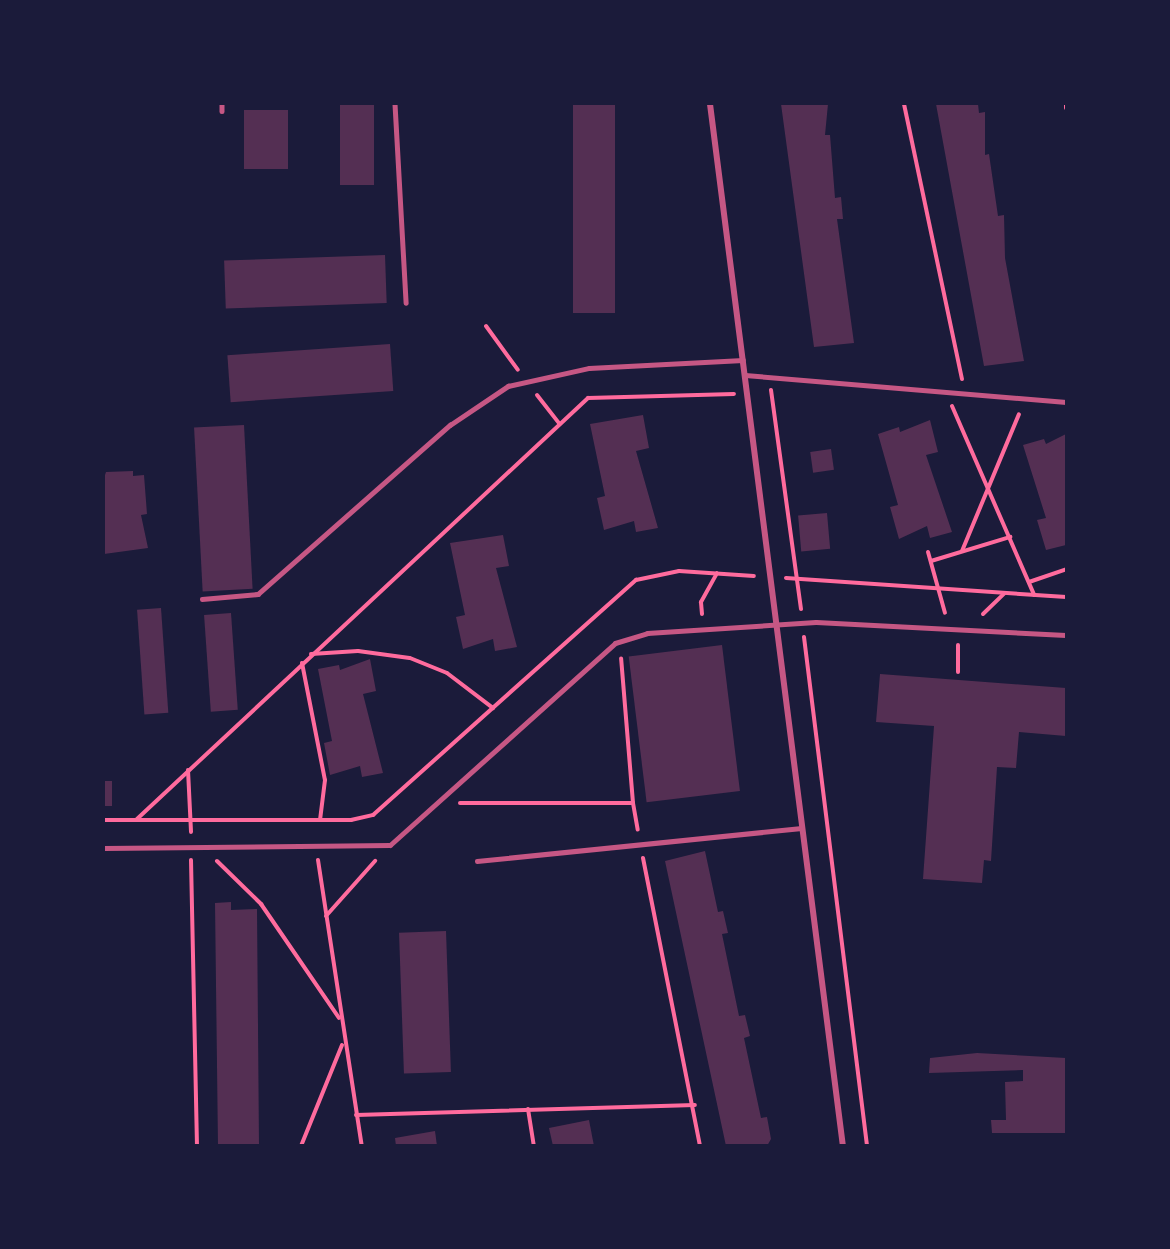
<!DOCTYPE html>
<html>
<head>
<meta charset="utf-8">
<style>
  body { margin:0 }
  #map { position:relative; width:1170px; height:1249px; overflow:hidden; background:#1b1b3a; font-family:Cabin,sans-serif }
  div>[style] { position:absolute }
  .building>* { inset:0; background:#542f53; transform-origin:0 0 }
  .path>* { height:4px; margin:-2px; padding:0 2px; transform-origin:2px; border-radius:2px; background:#ff6b9d }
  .service>* { height:4.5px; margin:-2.25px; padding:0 2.25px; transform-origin:2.25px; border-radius:2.25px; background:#c65784 }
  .pedestrian>* { height:5px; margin:-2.5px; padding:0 2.5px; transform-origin:2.5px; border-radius:2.5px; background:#c65784 }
  .minor>* { height:6px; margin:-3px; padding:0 3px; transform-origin:3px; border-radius:3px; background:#c65784 }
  span { translate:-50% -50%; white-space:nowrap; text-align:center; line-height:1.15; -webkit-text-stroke:6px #1b1b3a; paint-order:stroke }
  .frame { position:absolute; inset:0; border:105px solid #1b1b3a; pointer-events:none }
</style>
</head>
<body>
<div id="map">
  <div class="building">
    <i style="left:340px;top:104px;width:34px;height:81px"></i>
    <i style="left:573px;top:104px;width:42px;height:209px"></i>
    <i style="clip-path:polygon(781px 104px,828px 104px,825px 135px,830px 135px,835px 198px,841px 197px,843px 219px,837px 219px,854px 343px,814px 347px)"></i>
    <i style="clip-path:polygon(936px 104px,978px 104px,979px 113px,985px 112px,985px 155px,989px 154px,998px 216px,1004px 215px,1005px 258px,1024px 361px,984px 366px)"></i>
    <i style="left:244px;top:110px;width:44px;height:59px"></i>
    <i style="left:385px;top:255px;width:48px;height:161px;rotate:88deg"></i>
    <i style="left:390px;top:344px;width:47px;height:163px;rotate:86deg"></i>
    <i style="clip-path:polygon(643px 415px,649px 448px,636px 451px,658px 528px,636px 532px,634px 521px,604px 530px,597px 498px,605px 496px,590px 424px)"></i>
    <i style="clip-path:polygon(930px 420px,938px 452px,926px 455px,952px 532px,930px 538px,927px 526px,899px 539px,890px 507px,898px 505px,878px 434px,899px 427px,900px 432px)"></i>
    <i style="left:244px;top:425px;width:164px;height:50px;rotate:87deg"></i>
    <i style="clip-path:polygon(1066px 434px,1066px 545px,1046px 550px,1037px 520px,1046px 518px,1023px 445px,1044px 439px,1046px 444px)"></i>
    <i style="left:831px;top:449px;width:21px;height:21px;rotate:82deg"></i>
    <i style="clip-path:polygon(133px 471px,133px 476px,144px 475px,147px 514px,141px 515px,148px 548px,104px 554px,104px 478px,106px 472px)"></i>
    <i style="left:827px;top:513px;width:36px;height:29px;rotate:85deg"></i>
    <i style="clip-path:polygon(503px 535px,509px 566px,496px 568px,517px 647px,495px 651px,493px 639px,463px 649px,456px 617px,465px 615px,450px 543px)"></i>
    <i style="left:161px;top:608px;width:105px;height:24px;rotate:86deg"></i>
    <i style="left:231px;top:613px;width:97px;height:27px;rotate:86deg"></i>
    <i style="left:722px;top:645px;width:147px;height:94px;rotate:83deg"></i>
    <i style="clip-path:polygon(370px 659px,376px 691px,363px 694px,383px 773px,362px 777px,360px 766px,330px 775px,324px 743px,332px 741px,318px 669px,339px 665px,340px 670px)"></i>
    <i style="clip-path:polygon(880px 674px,1066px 688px,1066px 736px,1019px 732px,1016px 768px,997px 767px,991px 861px,984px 860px,982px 883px,923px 879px,934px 726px,876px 722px)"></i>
    <i style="left:104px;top:781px;width:8px;height:25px"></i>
    <i style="clip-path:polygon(705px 851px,718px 912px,723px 911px,728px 933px,722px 934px,739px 1016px,745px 1015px,750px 1036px,744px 1038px,761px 1118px,767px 1117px,771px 1139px,767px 1146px,726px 1146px,665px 861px)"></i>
    <i style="clip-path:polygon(231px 902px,231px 910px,257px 909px,259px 1146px,218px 1146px,215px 903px)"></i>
    <i style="left:446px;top:931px;width:141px;height:47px;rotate:88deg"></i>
    <i style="clip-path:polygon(977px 1053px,1066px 1058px,1066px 1133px,992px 1133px,991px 1120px,1006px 1120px,1005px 1082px,1023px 1081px,1023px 1070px,929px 1073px,930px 1058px)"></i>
    <i style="clip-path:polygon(589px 1120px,594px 1146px,553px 1146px,549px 1128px)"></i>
    <i style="clip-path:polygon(435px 1131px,437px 1146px,396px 1146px,395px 1138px)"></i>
  </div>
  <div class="path">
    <i style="left:904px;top:104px;width:281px;rotate:78.1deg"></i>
    <i style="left:1066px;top:104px;width:4px;rotate:90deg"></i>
    <i style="left:486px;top:326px;width:54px;rotate:54deg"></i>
    <i style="left:771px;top:390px;width:221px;rotate:82.2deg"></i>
    <i style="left:537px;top:395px;width:36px;rotate:52deg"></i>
    <i style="left:952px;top:406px;width:206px;rotate:66.5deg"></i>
    <i style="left:962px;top:551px;width:148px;rotate:-67.4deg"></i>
    <i style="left:928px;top:552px;width:63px;rotate:74.4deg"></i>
    <i style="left:931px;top:561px;width:83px;rotate:-16.9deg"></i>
    <i style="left:786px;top:578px;width:281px;rotate:3.9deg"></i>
    <i style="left:1029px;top:582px;width:39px;rotate:-19deg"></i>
    <i style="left:702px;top:614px;width:12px;rotate:-95deg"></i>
    <i style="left:701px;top:602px;width:33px;rotate:-61deg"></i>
    <i style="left:983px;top:614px;width:30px;rotate:-44deg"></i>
    <i style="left:804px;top:637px;width:513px;rotate:82.94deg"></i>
    <i style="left:311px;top:654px;width:47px;rotate:-3.7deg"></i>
    <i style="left:358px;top:651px;width:52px;rotate:7.7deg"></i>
    <i style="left:410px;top:658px;width:40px;rotate:22deg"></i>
    <i style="left:447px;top:673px;width:58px;rotate:37.3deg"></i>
    <i style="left:302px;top:663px;width:119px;rotate:78.9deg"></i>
    <i style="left:325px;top:780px;width:40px;rotate:97.1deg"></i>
    <i style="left:958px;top:672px;width:27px;rotate:-90deg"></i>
    <i style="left:188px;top:770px;width:62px;rotate:87.2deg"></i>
    <i style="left:460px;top:803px;width:173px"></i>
    <i style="left:633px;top:803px;width:145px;rotate:-94.7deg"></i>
    <i style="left:633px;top:803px;width:27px;rotate:80deg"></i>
    <i style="left:137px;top:819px;width:617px;rotate:-43.03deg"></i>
    <i style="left:588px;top:398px;width:146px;rotate:-1.6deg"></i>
    <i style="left:104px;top:820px;width:247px"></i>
    <i style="left:351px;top:820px;width:23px;rotate:-13deg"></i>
    <i style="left:373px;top:815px;width:353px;rotate:-41.8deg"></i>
    <i style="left:636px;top:580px;width:44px;rotate:-11.8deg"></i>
    <i style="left:679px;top:571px;width:75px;rotate:3.8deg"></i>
    <i style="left:643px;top:858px;width:294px;rotate:78.8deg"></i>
    <i style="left:191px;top:860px;width:286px;rotate:88.8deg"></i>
    <i style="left:318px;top:860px;width:289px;rotate:81.3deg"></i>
    <i style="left:217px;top:861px;width:62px;rotate:44.3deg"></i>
    <i style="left:261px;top:904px;width:138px;rotate:55.6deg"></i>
    <i style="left:326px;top:916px;width:74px;rotate:-48.3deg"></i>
    <i style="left:528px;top:1109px;width:37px;rotate:81deg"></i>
    <i style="left:356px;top:1115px;width:339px;rotate:-1.7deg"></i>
    <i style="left:301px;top:1146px;width:109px;rotate:-67.9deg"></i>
  </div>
  <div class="service">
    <i style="left:222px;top:104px;width:7px;rotate:90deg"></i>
    <i style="left:395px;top:104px;width:199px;rotate:86.8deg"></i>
    <i style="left:745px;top:375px;width:322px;rotate:4.8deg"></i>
    <i style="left:202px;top:599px;width:56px;rotate:-5.1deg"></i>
    <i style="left:258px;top:594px;width:256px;rotate:-41.4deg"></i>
    <i style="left:450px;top:425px;width:70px;rotate:-33.9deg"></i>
    <i style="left:508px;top:386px;width:83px;rotate:-12.5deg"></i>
    <i style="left:589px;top:368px;width:154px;rotate:-3deg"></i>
    <i style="left:477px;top:861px;width:326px;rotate:-5.8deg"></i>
  </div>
  <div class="pedestrian">
    <i style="left:104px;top:848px;width:286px;rotate:-0.6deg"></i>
    <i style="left:390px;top:845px;width:302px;rotate:-41.9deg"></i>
    <i style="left:615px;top:643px;width:34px;rotate:-17deg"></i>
    <i style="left:647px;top:633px;width:169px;rotate:-3.7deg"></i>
    <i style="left:816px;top:622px;width:250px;rotate:3deg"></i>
  </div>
  <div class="minor">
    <i style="left:710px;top:104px;width:1050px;rotate:82.73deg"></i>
  </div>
  <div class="frame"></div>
</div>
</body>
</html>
